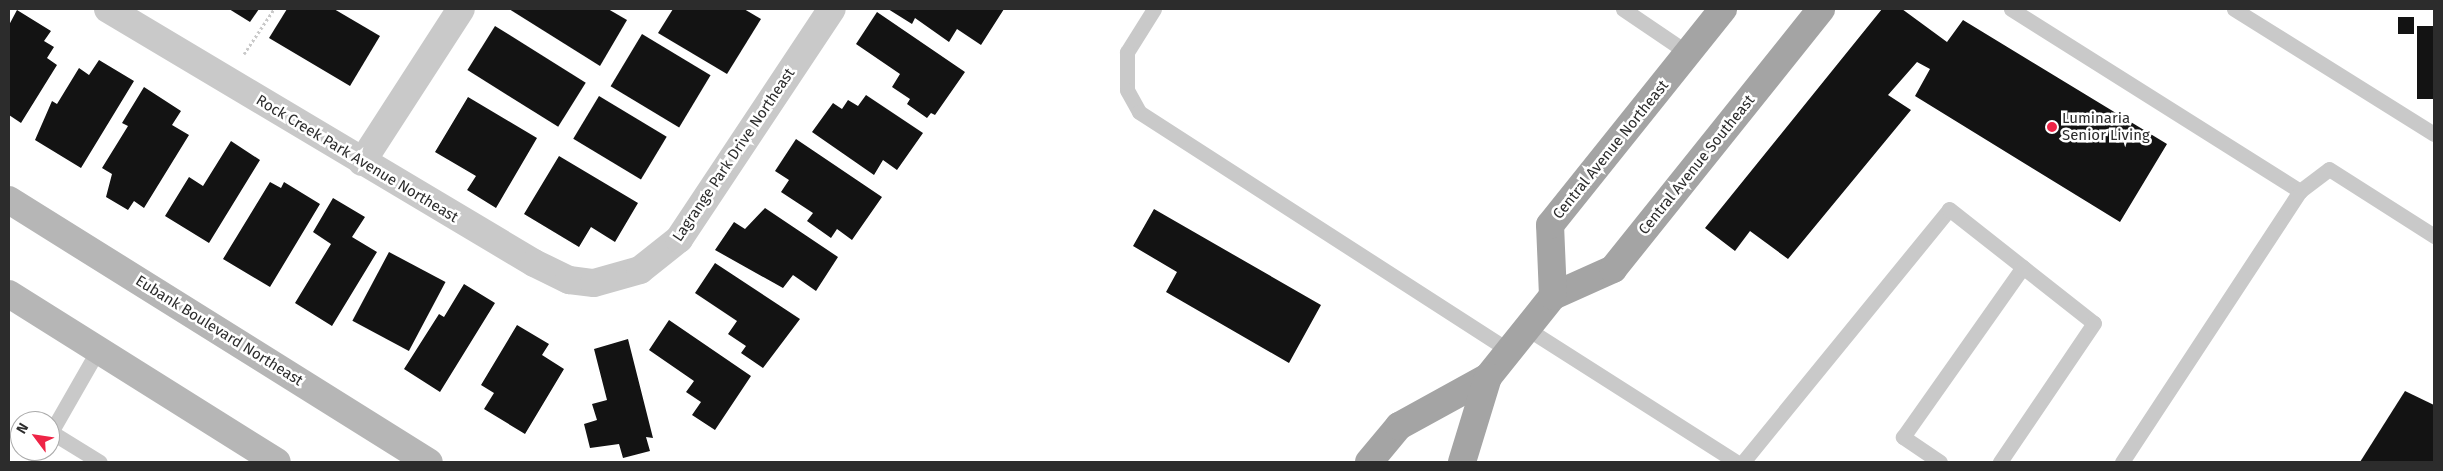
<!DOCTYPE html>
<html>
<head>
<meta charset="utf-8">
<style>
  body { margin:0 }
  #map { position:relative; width:2443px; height:471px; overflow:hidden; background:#fff; font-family:"Fira Sans",sans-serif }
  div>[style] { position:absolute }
  .building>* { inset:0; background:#131313; transform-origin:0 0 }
  .path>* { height:3px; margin-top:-1.5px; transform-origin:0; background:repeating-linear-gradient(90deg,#c9c9c9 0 2.5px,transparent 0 5px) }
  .lane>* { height:15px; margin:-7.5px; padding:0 7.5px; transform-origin:7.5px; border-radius:7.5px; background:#c9c9c9 }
  .street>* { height:28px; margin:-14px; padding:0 14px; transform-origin:14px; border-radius:14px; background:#c9c9c9 }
  .secondary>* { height:28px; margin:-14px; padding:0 14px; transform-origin:14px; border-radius:14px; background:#b6b6b6 }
  .primary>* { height:28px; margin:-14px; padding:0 14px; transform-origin:14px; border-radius:14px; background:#a4a4a4 }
  .dots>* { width:14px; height:14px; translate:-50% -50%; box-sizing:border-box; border:2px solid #fff; border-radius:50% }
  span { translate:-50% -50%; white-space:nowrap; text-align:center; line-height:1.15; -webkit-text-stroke:5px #fff; paint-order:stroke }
  .poi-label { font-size:15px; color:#2c2c2c }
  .left { translate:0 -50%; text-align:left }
  .street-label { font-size:15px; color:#2c2c2c }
  .frame { position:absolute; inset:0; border:10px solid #2c2c2c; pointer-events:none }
  .north { position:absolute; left:10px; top:411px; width:50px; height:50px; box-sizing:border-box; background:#fff; border:1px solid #ababab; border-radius:50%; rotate:301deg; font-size:14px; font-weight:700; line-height:20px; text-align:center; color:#2c2c2c }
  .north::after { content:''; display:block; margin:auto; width:18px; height:22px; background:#ee2446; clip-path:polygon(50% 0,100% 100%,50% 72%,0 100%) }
</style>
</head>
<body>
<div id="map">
  <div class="building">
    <i style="clip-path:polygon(229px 9px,259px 9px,250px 22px)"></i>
    <i style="clip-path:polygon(287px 9px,334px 9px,380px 36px,350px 86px,269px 38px)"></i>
    <i style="clip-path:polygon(509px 9px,608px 9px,627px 20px,600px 66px)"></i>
    <i style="clip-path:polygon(673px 9px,744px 9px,761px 19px,727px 74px,658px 33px)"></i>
    <i style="clip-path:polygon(888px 9px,1004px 9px,981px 45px,957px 29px,949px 42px,915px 18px,912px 24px)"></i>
    <i style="clip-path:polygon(1882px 9px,1902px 9px,1947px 42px,1963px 20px,2167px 144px,2120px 222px,1915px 96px,1930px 69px,1917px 62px,1888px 95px,1911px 110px,1788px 259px,1750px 231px,1735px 251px,1705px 228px)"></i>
    <i style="clip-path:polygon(17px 10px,51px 31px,44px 41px,54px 47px,47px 58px,57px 65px,21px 123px,9px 115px,9px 25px)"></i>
    <i style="clip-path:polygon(877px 12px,965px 72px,935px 115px,931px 113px,927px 118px,907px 104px,910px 99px,892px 87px,900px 74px,856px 44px)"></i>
    <i style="left:2398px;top:17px;width:16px;height:17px"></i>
    <i style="left:495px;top:26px;width:107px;height:52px;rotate:32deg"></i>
    <i style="left:2417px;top:26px;width:17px;height:73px"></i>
    <i style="left:642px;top:34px;width:80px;height:61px;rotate:31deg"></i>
    <i style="clip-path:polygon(99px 60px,134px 81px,81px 168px,35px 140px,52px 101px,57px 104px,79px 68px,89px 75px)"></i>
    <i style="clip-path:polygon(144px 87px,181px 111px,172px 125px,189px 135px,144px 208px,134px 201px,128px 210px,106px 197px,112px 174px,102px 168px,128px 126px,122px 123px)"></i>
    <i style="clip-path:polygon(866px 95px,923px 133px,897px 170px,883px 160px,874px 175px,812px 132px,833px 103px,842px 109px,848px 100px,858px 106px)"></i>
    <i style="left:599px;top:96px;width:79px;height:50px;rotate:31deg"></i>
    <i style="clip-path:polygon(468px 97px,537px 138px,496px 208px,467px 190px,476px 176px,435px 152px)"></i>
    <i style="clip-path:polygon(796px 139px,882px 197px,852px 240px,837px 229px,831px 238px,807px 221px,813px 213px,781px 192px,789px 180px,775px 171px)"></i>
    <i style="clip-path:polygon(231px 141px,260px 160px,209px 243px,165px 216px,189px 177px,203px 186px)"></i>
    <i style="clip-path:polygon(559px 156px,638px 203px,615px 242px,591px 227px,579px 247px,524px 214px)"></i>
    <i style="clip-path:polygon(270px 182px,281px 188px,284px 182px,320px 204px,270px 287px,223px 259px)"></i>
    <i style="clip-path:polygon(333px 198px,365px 217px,352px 237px,377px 252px,332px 326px,295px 303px,331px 244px,313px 232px)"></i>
    <i style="clip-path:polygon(765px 208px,838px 257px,816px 291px,793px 275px,783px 288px,715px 250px,734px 222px,745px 229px)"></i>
    <i style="clip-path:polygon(1154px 209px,1321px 305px,1289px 363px,1166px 292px,1177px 272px,1133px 246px)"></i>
    <i style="left:389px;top:252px;width:64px;height:78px;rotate:28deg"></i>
    <i style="clip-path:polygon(715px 263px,800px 319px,763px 368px,741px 353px,746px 346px,728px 334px,737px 321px,695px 293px)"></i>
    <i style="clip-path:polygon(464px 284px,495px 303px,440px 392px,404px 369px,439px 314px,444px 317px)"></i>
    <i style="clip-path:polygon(669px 320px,751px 376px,715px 430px,692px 415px,701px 402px,686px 392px,694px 381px,649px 350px)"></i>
    <i style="clip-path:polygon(517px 325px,549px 344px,542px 355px,564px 369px,525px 434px,484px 409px,494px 393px,481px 385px)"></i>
    <i style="clip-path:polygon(628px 339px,653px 438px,646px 437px,650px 451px,623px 458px,619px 444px,590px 448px,584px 424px,597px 420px,592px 404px,607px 400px,594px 349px)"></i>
    <i style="clip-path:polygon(2405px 391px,2434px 405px,2434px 462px,2360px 462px)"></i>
  </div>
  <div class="path">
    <i style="left:244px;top:54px;width:54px;rotate:-56.3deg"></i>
  </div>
  <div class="lane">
    <i style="left:1154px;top:9px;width:51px;rotate:122.1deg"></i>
    <i style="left:1127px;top:52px;width:38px;rotate:90deg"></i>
    <i style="left:1127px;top:90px;width:25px;rotate:61deg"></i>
    <i style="left:1139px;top:112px;width:440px;rotate:32.8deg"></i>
    <i style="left:1623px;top:9px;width:78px;rotate:34.1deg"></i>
    <i style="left:2011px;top:9px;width:342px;rotate:32.2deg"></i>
    <i style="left:2234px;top:9px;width:236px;rotate:32deg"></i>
    <i style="left:1526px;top:328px;width:249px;rotate:32.5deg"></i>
    <i style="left:98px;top:350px;width:95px;rotate:119.8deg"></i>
    <i style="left:51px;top:432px;width:57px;rotate:31.5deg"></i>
    <i style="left:1743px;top:462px;width:326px;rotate:-50.8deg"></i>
    <i style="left:1949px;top:209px;width:184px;rotate:38.2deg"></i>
    <i style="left:2094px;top:323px;width:168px;rotate:124.1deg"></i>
    <i style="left:1940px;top:462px;width:45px;rotate:-146deg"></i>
    <i style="left:1903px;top:437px;width:208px;rotate:-54.8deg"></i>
    <i style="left:2122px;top:462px;width:324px;rotate:-56.7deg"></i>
    <i style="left:2300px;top:191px;width:36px;rotate:-37deg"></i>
    <i style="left:2329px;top:169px;width:125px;rotate:32.5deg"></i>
  </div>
  <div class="street">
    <i style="left:108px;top:9px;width:496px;rotate:30.8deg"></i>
    <i style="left:534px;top:263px;width:39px;rotate:26deg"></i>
    <i style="left:569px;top:280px;width:25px;rotate:7deg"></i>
    <i style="left:594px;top:283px;width:48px;rotate:-15.8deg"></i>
    <i style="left:640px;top:270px;width:50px;rotate:-38.5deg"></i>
    <i style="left:679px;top:239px;width:276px;rotate:-56.4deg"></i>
    <i style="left:362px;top:162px;width:182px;rotate:-57.1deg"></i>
  </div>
  <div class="secondary">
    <i style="left:9px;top:200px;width:495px;rotate:32deg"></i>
    <i style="left:9px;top:294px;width:316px;rotate:32.1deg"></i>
  </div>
  <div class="primary">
    <i style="left:1553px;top:296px;width:66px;rotate:-24.2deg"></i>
    <i style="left:1613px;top:269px;width:333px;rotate:-51.3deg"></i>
    <i style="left:1369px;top:462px;width:47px;rotate:-50.2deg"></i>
    <i style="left:1399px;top:426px;width:102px;rotate:-28.8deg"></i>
    <i style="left:1488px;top:377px;width:104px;rotate:-51.3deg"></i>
    <i style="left:1553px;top:296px;width:71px;rotate:-92.4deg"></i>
    <i style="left:1550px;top:225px;width:277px;rotate:-51.3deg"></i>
    <i style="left:1462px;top:462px;width:89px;rotate:-73deg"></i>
  </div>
  <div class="dots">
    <i style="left:2052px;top:127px;background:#ee2446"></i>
  </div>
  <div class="poi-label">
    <span class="left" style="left:2062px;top:127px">Luminaria<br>Senior Living</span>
  </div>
  <div class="street-label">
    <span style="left:1611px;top:150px;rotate:-51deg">Central Avenue Northeast</span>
    <span style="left:734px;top:155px;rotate:-56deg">Lagrange Park Drive Northeast</span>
    <span style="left:357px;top:159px;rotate:31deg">Rock Creek Park Avenue Northeast</span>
    <span style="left:1697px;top:165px;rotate:-51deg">Central Avenue Southeast</span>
    <span style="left:219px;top:331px;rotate:32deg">Eubank Boulevard Northeast</span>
  </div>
  <div class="frame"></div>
  <div class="north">N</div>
</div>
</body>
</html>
